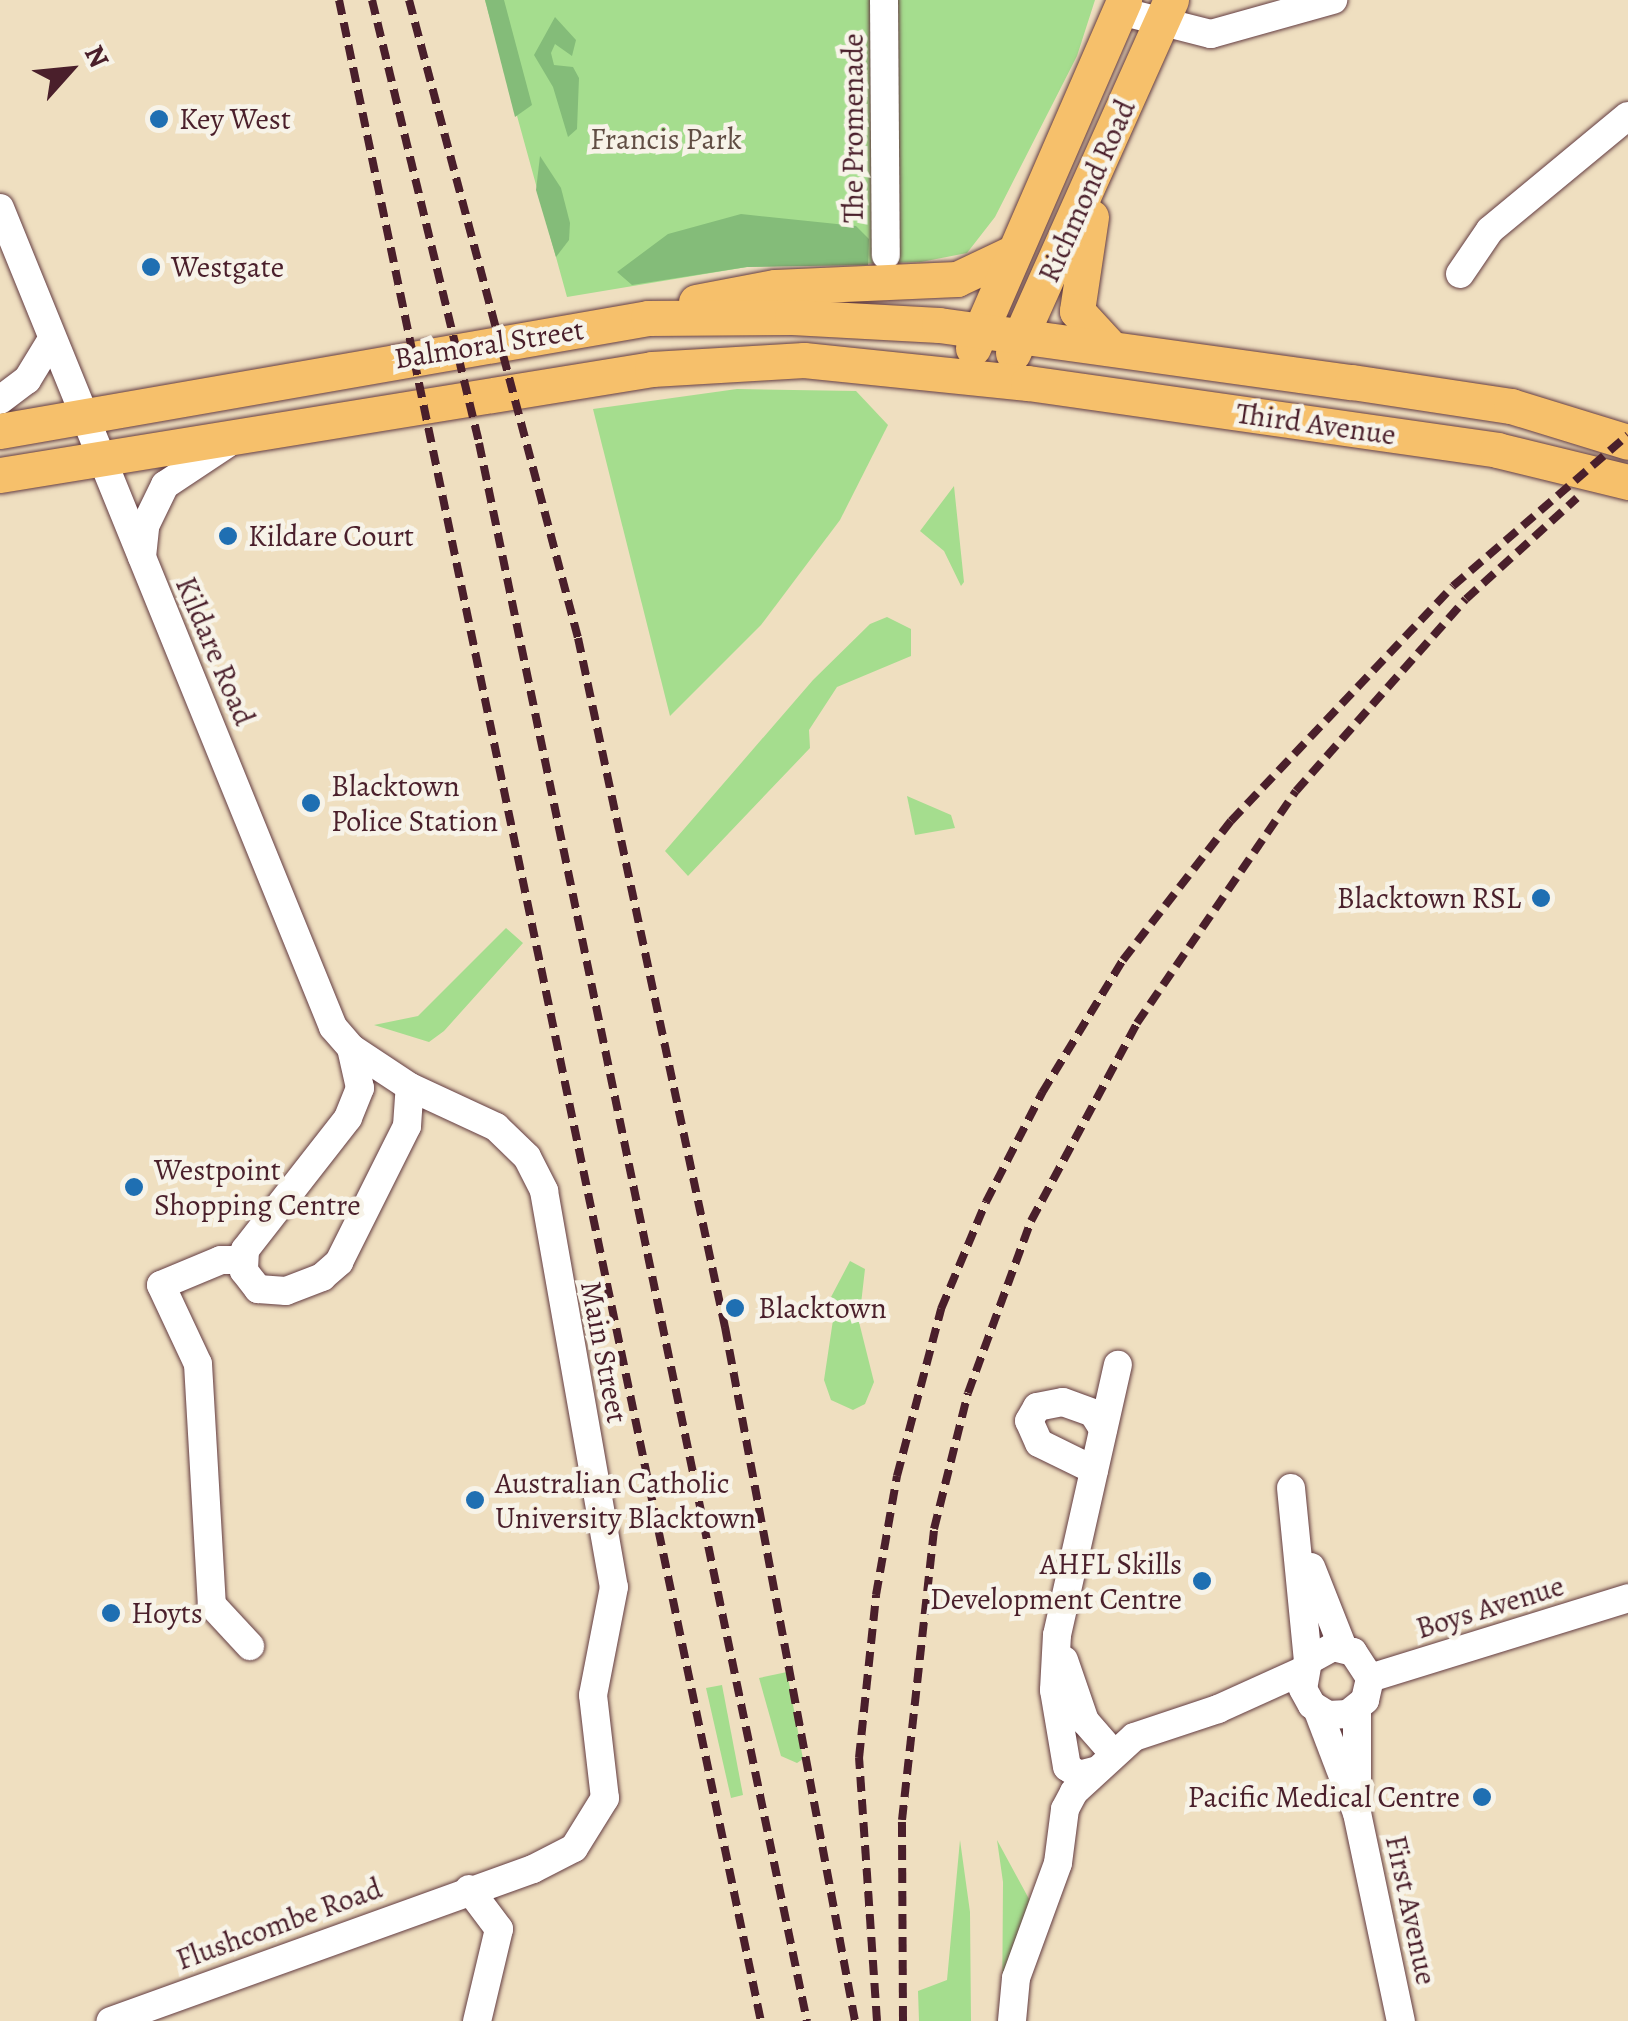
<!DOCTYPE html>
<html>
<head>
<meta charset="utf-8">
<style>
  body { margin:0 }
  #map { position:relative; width:1628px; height:2021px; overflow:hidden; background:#efdfc0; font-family:Alegreya,serif }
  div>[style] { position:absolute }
  .green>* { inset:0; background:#a5dd8e }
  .forest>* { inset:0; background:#84bc79 }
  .roads { filter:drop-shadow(0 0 2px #633c41) drop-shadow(0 0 2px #633c41) }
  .minor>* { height:28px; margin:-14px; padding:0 14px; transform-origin:14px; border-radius:14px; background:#fff }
  .major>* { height:35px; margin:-17.5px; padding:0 17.5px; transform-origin:17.5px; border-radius:17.5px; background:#f6c06b }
  .rail>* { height:8px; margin-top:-4px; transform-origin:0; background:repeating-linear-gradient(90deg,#4a1f2b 0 15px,transparent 0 23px) }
  .dots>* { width:28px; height:28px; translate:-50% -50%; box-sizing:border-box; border:5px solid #f7f3e8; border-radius:50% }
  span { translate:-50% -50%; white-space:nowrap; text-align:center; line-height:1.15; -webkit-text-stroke:9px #f7f3e8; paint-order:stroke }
  .poi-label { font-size:30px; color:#4a1f2b }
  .left { translate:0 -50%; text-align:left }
  .right { translate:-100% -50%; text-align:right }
  .street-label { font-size:30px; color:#4a1f2b }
  .park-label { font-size:30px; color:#614e44 }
  .north { position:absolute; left:20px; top:20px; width:100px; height:100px; -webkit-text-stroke:8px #f7f3e8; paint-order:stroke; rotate:63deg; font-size:28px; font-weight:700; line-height:40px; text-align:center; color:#4a1f2b }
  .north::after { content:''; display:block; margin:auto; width:35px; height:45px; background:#4a1f2b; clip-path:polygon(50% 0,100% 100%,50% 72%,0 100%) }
</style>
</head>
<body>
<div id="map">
  <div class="green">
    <i style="clip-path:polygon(485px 0,1095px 0,1077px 56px,995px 217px,967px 253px,921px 262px,747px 267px,567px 297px)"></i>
    <i style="clip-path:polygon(737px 389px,856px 391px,888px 425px,840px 520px,761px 625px,670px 716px,593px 409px)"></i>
    <i style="clip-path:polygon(954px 486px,964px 582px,961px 586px,944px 551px,920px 531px)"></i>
    <i style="clip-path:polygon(887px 617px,911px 629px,911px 656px,837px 687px,809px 730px,810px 748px,688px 876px,665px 851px,813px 680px,870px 624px)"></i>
    <i style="clip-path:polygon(907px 796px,951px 815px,955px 828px,915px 835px)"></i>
    <i style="clip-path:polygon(506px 928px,523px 943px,444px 1031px,429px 1042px,374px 1025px,418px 1016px)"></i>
    <i style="clip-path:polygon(850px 1261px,865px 1269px,861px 1304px,855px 1306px,874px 1382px,865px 1404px,853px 1410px,831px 1400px,824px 1380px,836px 1300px,831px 1297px)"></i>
    <i style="clip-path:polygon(787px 1672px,803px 1759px,797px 1763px,781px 1756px,759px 1678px)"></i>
    <i style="clip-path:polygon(722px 1685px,743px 1795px,731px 1798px,706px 1688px)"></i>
    <i style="clip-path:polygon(960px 1840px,970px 1912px,971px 2021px,919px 2021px,918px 1991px,947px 1980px)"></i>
    <i style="clip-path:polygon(997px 1840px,1035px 1910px,1002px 2021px,1003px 1882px)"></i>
  </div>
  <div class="forest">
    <i style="clip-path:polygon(485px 0,504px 0,532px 105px,515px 117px)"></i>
    <i style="clip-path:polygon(555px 17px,576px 40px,572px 56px,555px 44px,551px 53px,554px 65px,573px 67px,579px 78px,577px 129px,568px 137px,553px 87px,534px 55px)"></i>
    <i style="clip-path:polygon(540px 156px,561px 188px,570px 223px,569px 240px,556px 257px,536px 190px)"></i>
    <i style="clip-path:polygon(741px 214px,856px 226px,869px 239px,868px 265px,747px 267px,632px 285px,617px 272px,668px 234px)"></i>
  </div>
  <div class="roads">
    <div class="minor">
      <i style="left:884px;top:0;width:255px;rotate:89.6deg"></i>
      <i style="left:1120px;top:11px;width:94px;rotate:14.2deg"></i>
      <i style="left:1211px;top:34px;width:127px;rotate:-15.6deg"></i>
      <i style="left:0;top:208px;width:884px;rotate:67.87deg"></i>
      <i style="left:333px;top:1027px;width:28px;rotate:49deg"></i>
      <i style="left:351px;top:1048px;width:71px;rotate:33.5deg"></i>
      <i style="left:410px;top:1087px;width:95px;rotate:24.9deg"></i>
      <i style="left:496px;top:1127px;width:43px;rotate:44.1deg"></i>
      <i style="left:527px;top:1157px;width:38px;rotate:63deg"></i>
      <i style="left:544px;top:1191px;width:402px;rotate:80deg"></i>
      <i style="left:614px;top:1587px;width:110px;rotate:101deg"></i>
      <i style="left:593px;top:1695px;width:104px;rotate:83.4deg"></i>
      <i style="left:605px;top:1798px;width:59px;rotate:121.8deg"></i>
      <i style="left:574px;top:1848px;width:46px;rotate:152.9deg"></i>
      <i style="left:533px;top:1869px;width:449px;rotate:160.2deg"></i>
      <i style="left:1460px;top:274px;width:53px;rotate:-55.7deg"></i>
      <i style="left:1490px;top:230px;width:179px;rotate:-39.6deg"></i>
      <i style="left:0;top:400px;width:34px;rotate:-37deg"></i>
      <i style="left:27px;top:380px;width:48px;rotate:-58.6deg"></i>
      <i style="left:142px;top:557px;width:31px;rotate:-84deg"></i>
      <i style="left:145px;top:526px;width:46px;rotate:-64deg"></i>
      <i style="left:165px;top:485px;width:74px;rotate:-33.5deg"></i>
      <i style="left:351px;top:1048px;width:41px;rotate:77.3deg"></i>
      <i style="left:360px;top:1088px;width:32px;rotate:112deg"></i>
      <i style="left:348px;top:1118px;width:167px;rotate:128deg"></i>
      <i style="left:245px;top:1250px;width:21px;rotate:93deg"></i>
      <i style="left:244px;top:1271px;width:23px;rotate:52deg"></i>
      <i style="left:258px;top:1289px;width:28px;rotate:4deg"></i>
      <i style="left:286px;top:1291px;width:39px;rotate:-21deg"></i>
      <i style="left:322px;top:1277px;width:23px;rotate:-41deg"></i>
      <i style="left:339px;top:1262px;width:152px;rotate:-63.4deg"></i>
      <i style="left:407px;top:1126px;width:39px;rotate:-86deg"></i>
      <i style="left:242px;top:1260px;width:21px;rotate:180deg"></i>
      <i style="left:221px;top:1260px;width:65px;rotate:157.4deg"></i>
      <i style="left:161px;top:1285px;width:87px;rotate:64.9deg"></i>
      <i style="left:198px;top:1364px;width:241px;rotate:86.7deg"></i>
      <i style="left:212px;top:1605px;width:56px;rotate:47.2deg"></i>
      <i style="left:1094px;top:1470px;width:61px;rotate:-153.9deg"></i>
      <i style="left:1039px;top:1443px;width:24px;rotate:-114deg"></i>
      <i style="left:1029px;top:1421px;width:16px;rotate:-60deg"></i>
      <i style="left:1037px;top:1407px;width:26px;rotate:-11deg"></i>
      <i style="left:1063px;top:1402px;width:32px;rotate:20deg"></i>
      <i style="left:1093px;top:1413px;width:19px;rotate:58deg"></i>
      <i style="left:1291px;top:1488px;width:174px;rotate:84.4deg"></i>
      <i style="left:1308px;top:1661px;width:28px;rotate:100deg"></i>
      <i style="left:1303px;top:1689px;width:18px;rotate:61deg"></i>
      <i style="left:1312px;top:1705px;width:19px;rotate:32deg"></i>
      <i style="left:1328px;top:1715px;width:20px;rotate:-3deg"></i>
      <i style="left:1348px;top:1714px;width:22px;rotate:-39deg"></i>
      <i style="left:1365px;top:1700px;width:23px;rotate:-77deg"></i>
      <i style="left:1370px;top:1678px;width:31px;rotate:-123deg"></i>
      <i style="left:1353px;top:1652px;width:21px;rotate:-166deg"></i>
      <i style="left:1333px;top:1647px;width:29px;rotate:151deg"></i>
      <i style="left:1311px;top:1567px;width:87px;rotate:68.4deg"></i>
      <i style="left:1064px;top:1660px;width:65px;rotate:71deg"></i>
      <i style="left:1085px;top:1721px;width:41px;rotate:48.9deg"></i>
      <i style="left:1370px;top:1678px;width:270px;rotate:-17.2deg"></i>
      <i style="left:1318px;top:1711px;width:109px;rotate:69.1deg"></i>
      <i style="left:1357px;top:1813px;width:213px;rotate:78.1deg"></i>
      <i style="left:1094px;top:1771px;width:16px;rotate:165deg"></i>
      <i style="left:1079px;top:1775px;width:14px;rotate:-146deg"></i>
      <i style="left:1067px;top:1767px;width:78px;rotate:-99.6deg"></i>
      <i style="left:1054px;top:1690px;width:55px;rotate:-86.9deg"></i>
      <i style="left:1057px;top:1635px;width:277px;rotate:-77.3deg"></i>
      <i style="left:1357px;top:1792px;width:83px;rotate:-90deg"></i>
      <i style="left:469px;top:1889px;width:50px;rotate:53.1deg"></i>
      <i style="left:499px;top:1929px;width:95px;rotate:103.4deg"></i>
      <i style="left:1012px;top:2021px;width:43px;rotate:-84.7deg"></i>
      <i style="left:1016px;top:1978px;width:122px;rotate:-69.9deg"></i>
      <i style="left:1058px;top:1863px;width:54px;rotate:-82.6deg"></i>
      <i style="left:1065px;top:1809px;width:19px;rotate:-62deg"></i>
      <i style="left:1074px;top:1792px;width:81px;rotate:-42.5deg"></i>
      <i style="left:1134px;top:1737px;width:89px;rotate:-18.4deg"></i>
      <i style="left:1218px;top:1709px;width:94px;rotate:-24.4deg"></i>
    </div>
    <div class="major">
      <i style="left:1091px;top:217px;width:95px;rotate:98.5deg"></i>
      <i style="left:1077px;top:311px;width:49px;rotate:47.5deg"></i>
      <i style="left:696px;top:302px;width:80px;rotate:-10.8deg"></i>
      <i style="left:775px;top:287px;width:182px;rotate:-2.5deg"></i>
      <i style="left:957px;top:279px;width:63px;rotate:-25.3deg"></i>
      <i style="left:973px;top:348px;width:379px;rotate:-66.5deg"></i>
      <i style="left:1013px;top:353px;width:387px;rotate:-65.9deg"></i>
      <i style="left:0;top:431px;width:658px;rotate:-9.89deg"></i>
      <i style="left:648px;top:318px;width:144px;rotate:-0.4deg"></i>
      <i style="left:792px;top:317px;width:147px;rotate:3.1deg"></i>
      <i style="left:939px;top:325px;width:417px;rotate:7.9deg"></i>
      <i style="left:1352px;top:382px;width:161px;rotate:8.6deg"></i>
      <i style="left:1511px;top:406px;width:122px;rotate:17.1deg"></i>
      <i style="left:0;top:475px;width:661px;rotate:-9.23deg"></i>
      <i style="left:652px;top:369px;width:152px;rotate:-3.4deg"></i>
      <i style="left:804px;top:360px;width:225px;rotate:5.9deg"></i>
      <i style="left:1028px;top:383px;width:474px;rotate:8.1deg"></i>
      <i style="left:1497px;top:450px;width:135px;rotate:13.7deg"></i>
    </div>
  </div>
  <div class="rail">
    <i style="left:339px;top:0;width:2065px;rotate:78.21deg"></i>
    <i style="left:372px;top:0;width:456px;rotate:76.4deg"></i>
    <i style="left:479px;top:443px;width:1612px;rotate:78.26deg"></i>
    <i style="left:409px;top:0;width:660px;rotate:75.16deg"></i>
    <i style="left:578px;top:638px;width:705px;rotate:77.96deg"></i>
    <i style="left:725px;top:1327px;width:706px;rotate:79.39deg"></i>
    <i style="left:877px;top:2021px;width:264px;rotate:-93.9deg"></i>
    <i style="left:859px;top:1758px;width:164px;rotate:-84deg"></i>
    <i style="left:876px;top:1595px;width:121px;rotate:-80deg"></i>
    <i style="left:897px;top:1476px;width:173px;rotate:-75.2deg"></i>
    <i style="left:941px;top:1309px;width:116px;rotate:-67.2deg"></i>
    <i style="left:986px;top:1202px;width:123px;rotate:-62.8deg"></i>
    <i style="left:1042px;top:1093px;width:156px;rotate:-58.7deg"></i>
    <i style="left:1123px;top:960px;width:176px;rotate:-52.2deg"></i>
    <i style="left:1231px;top:821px;width:323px;rotate:-46.6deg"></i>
    <i style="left:1453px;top:586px;width:231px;rotate:-40.8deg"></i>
    <i style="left:903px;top:2021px;width:201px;rotate:-90.3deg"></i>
    <i style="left:902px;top:1820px;width:293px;rotate:-83.7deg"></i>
    <i style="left:934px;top:1529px;width:140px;rotate:-76deg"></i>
    <i style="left:968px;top:1393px;width:183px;rotate:-69.9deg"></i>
    <i style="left:1031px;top:1221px;width:225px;rotate:-61.8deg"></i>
    <i style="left:1137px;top:1023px;width:281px;rotate:-55.6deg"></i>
    <i style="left:1296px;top:791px;width:256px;rotate:-48.5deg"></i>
    <i style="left:1466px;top:599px;width:150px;rotate:-42.3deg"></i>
  </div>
  <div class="dots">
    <i style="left:159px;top:119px;background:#1f6fb2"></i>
    <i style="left:151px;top:267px;background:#1f6fb2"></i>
    <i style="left:228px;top:536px;background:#1f6fb2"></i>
    <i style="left:311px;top:803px;background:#1f6fb2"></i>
    <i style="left:1541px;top:898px;background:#1f6fb2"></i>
    <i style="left:134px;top:1187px;background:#1f6fb2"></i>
    <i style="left:735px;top:1308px;background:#1f6fb2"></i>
    <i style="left:475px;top:1500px;background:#1f6fb2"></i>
    <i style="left:1202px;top:1581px;background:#1f6fb2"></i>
    <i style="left:111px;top:1613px;background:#1f6fb2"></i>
    <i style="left:1482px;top:1797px;background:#1f6fb2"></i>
  </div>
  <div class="poi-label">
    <span class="left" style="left:179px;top:119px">Key West</span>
    <span class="left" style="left:171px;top:267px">Westgate</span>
    <span class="left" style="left:248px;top:536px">Kildare Court</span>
    <span class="left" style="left:331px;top:803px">Blacktown<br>Police Station</span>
    <span class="right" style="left:1521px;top:898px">Blacktown RSL</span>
    <span class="left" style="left:154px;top:1187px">Westpoint<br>Shopping Centre</span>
    <span class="left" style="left:758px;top:1308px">Blacktown</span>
    <span class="left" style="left:495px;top:1500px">Australian Catholic<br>University Blacktown</span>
    <span class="right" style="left:1182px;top:1581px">AHFL Skills<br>Development Centre</span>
    <span class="left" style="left:131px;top:1613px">Hoyts</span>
    <span class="right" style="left:1460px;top:1797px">Pacific Medical Centre</span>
  </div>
  <div class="street-label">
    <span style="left:853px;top:128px;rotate:-90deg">The Promenade</span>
    <span style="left:1087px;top:191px;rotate:-66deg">Richmond Road</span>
    <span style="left:489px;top:344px;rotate:-9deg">Balmoral Street</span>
    <span style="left:1316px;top:424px;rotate:8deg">Third Avenue</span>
    <span style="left:215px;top:651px;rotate:67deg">Kildare Road</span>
    <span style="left:604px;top:1352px;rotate:79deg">Main Street</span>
    <span style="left:1490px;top:1607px;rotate:-17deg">Boys Avenue</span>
    <span style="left:1411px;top:1910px;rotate:78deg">First Avenue</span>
    <span style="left:279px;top:1924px;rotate:-20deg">Flushcombe Road</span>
  </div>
  <div class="park-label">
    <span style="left:666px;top:139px">Francis Park</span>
  </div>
  <div class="north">N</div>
</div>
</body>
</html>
